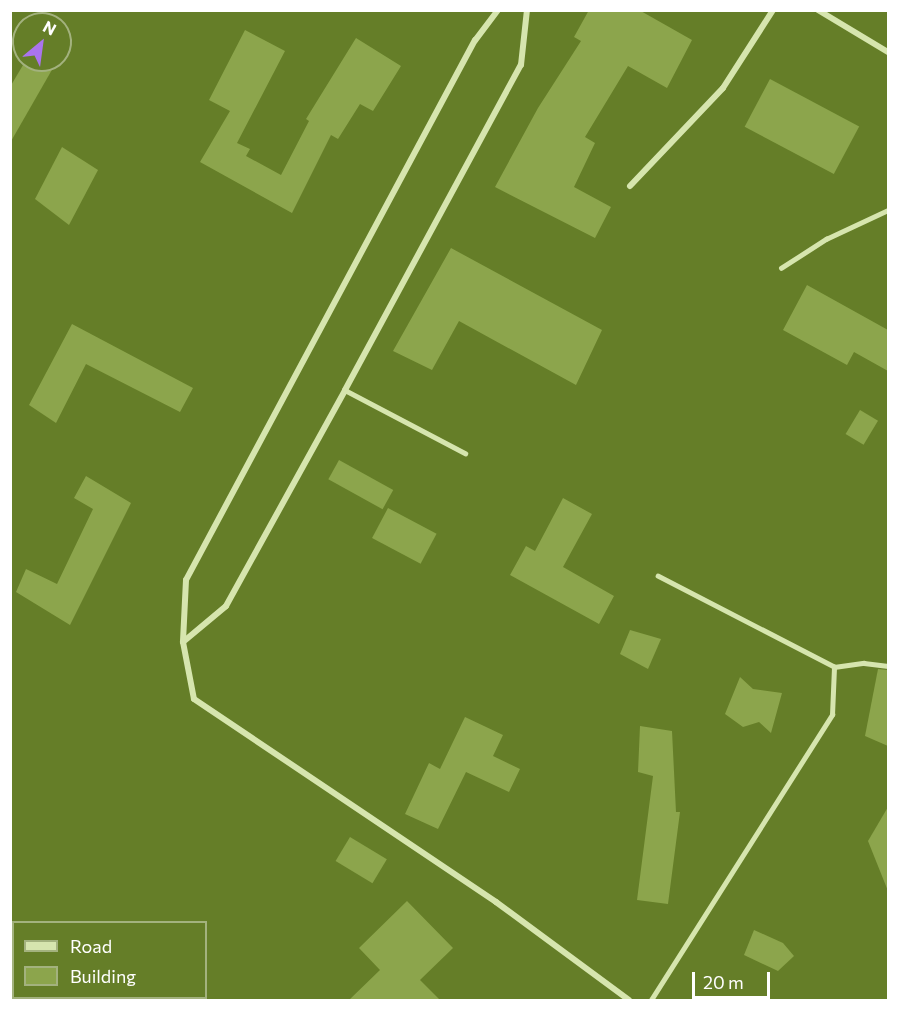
<!DOCTYPE html>
<html>
<head>
<meta charset="utf-8">
<style>
  body { margin:0 }
  #map { position:relative; width:899px; height:1011px; overflow:hidden; background:#657e28; font-family:Commissioner,sans-serif }
  div>[style] { position:absolute }
  .building>* { inset:0; background:#8ca54c; transform-origin:0 0 }
  .lane>* { height:4.5px; margin:-2.25px; padding:0 2.25px; transform-origin:2.25px; border-radius:2.25px; background:#d6e5ae }
  .street>* { height:6px; margin:-3px; padding:0 3px; transform-origin:3px; border-radius:3px; background:#d6e5ae }
  span { translate:-50% -50%; white-space:nowrap; text-align:center; line-height:1.15; -webkit-text-stroke:6px #657e28; paint-order:stroke }
  .frame { position:absolute; inset:0; border:12px solid #fff; pointer-events:none }
  .legend { position:absolute; left:12px; top:921px; width:195px; height:78px; box-sizing:border-box; background:#657e28; border:2px solid #a3b27e; margin:0; padding:8px 10px; list-style:none; font-size:18px; color:#fff }
  .legend li { display:flex; align-items:center; gap:12px; height:30px }
  .legend b { width:30px; border:2px solid #a3b27e }
  .north { position:absolute; left:12px; top:12px; width:60px; height:60px; box-sizing:border-box; background:#657e28; border:2px solid #a3b27e; border-radius:50%; rotate:29deg; font-size:16px; font-weight:700; line-height:24px; text-align:center; color:#fff }
  .north::after { content:''; display:block; margin:auto; width:21px; height:27px; background:#aa74ed; clip-path:polygon(50% 0,100% 100%,50% 72%,0 100%) }
  .scale { position:absolute; left:692px; top:972px; width:78px; height:27px; box-sizing:border-box; border:3px solid #fff; border-top:0; padding-left:8px; font-size:18px; line-height:21px; white-space:nowrap; color:#fff; -webkit-text-stroke:4px #657e28; paint-order:stroke }
</style>
</head>
<body>
<div id="map">
  <div class="building">
    <i style="clip-path:polygon(589px 10px,639px 10px,692px 40px,667px 88px,628px 66px,585px 137px,595px 143px,574px 187px,611px 207px,595px 238px,495px 187px,538px 108px,581px 41px,574px 37px)"></i>
    <i style="clip-path:polygon(245px 30px,285px 51px,237px 143px,250px 149px,246px 156px,281px 175px,309px 121px,306px 119px,356px 38px,401px 66px,373px 111px,360px 104px,338px 139px,331px 135px,292px 213px,200px 162px,230px 111px,209px 100px)"></i>
    <i style="clip-path:polygon(26px 60px,39px 60px,53px 68px,10px 143px,10px 87px)"></i>
    <i style="left:770px;top:79px;width:101px;height:54px;rotate:28deg"></i>
    <i style="clip-path:polygon(62px 147px,98px 170px,69px 225px,35px 199px)"></i>
    <i style="clip-path:polygon(451px 248px,602px 330px,576px 385px,459px 321px,432px 370px,393px 351px)"></i>
    <i style="clip-path:polygon(807px 285px,888px 330px,888px 371px,854px 352px,847px 365px,783px 330px)"></i>
    <i style="clip-path:polygon(72px 324px,193px 388px,180px 412px,86px 364px,56px 423px,29px 405px)"></i>
    <i style="left:860px;top:410px;width:21px;height:28px;rotate:31deg"></i>
    <i style="left:339px;top:460px;width:62px;height:22px;rotate:29deg"></i>
    <i style="clip-path:polygon(86px 476px,131px 503px,70px 625px,16px 592px,26px 569px,57px 584px,93px 509px,74px 498px)"></i>
    <i style="clip-path:polygon(563px 498px,592px 514px,563px 567px,614px 596px,599px 624px,510px 575px,526px 546px,535px 551px)"></i>
    <i style="left:388px;top:508px;width:55px;height:34px;rotate:28deg"></i>
    <i style="clip-path:polygon(630px 630px,661px 639px,648px 669px,620px 654px)"></i>
    <i style="clip-path:polygon(878px 669px,888px 670px,888px 746px,865px 736px)"></i>
    <i style="clip-path:polygon(740px 677px,753px 689px,782px 693px,771px 733px,759px 722px,743px 727px,725px 714px)"></i>
    <i style="clip-path:polygon(465px 717px,503px 735px,493px 756px,520px 769px,509px 792px,466px 772px,438px 829px,405px 814px,429px 763px,440px 769px)"></i>
    <i style="clip-path:polygon(640px 726px,672px 731px,676px 812px,680px 812px,668px 904px,637px 900px,653px 776px,638px 772px)"></i>
    <i style="clip-path:polygon(888px 807px,888px 891px,868px 841px)"></i>
    <i style="left:350px;top:837px;width:43px;height:28px;rotate:31deg"></i>
    <i style="clip-path:polygon(407px 901px,453px 948px,420px 980px,440px 1000px,349px 1000px,380px 970px,359px 948px)"></i>
    <i style="clip-path:polygon(754px 930px,783px 943px,794px 956px,778px 971px,744px 955px)"></i>
  </div>
  <div class="lane">
    <i style="left:781px;top:268px;width:54px;rotate:-32.8deg"></i>
    <i style="left:826px;top:239px;width:68px;rotate:-25.1deg"></i>
    <i style="left:345px;top:390px;width:136px;rotate:27.7deg"></i>
    <i style="left:834px;top:667px;width:30px;rotate:-8deg"></i>
    <i style="left:864px;top:663px;width:24px;rotate:7deg"></i>
    <i style="left:651px;top:1000px;width:338px;rotate:-57.6deg"></i>
    <i style="left:832px;top:715px;width:48px;rotate:-87.6deg"></i>
    <i style="left:834px;top:667px;width:198px;rotate:-152.7deg"></i>
  </div>
  <div class="street">
    <i style="left:498px;top:10px;width:38px;rotate:127deg"></i>
    <i style="left:475px;top:40px;width:612px;rotate:118.16deg"></i>
    <i style="left:186px;top:580px;width:62px;rotate:92.8deg"></i>
    <i style="left:183px;top:642px;width:58px;rotate:79.1deg"></i>
    <i style="left:194px;top:699px;width:364px;rotate:33.9deg"></i>
    <i style="left:496px;top:902px;width:165px;rotate:36.4deg"></i>
    <i style="left:818px;top:10px;width:82px;rotate:31deg"></i>
    <i style="left:630px;top:186px;width:135px;rotate:-46.5deg"></i>
    <i style="left:723px;top:88px;width:93px;rotate:-57.3deg"></i>
    <i style="left:183px;top:642px;width:56px;rotate:-39.9deg"></i>
    <i style="left:226px;top:606px;width:247px;rotate:-61.1deg"></i>
    <i style="left:345px;top:390px;width:370px;rotate:-61.6deg"></i>
    <i style="left:521px;top:65px;width:55px;rotate:-83.8deg"></i>
  </div>
  <div class="frame"></div>
  <ul class="legend">
  <li><b style="height:8px;background:#d6e5ae"></b>Road</li>
  <li><b style="height:16px;background:#8ca54c"></b>Building</li>
  </ul>
  <div class="north">N</div>
  <div class="scale">20 m</div>
</div>
</body>
</html>
